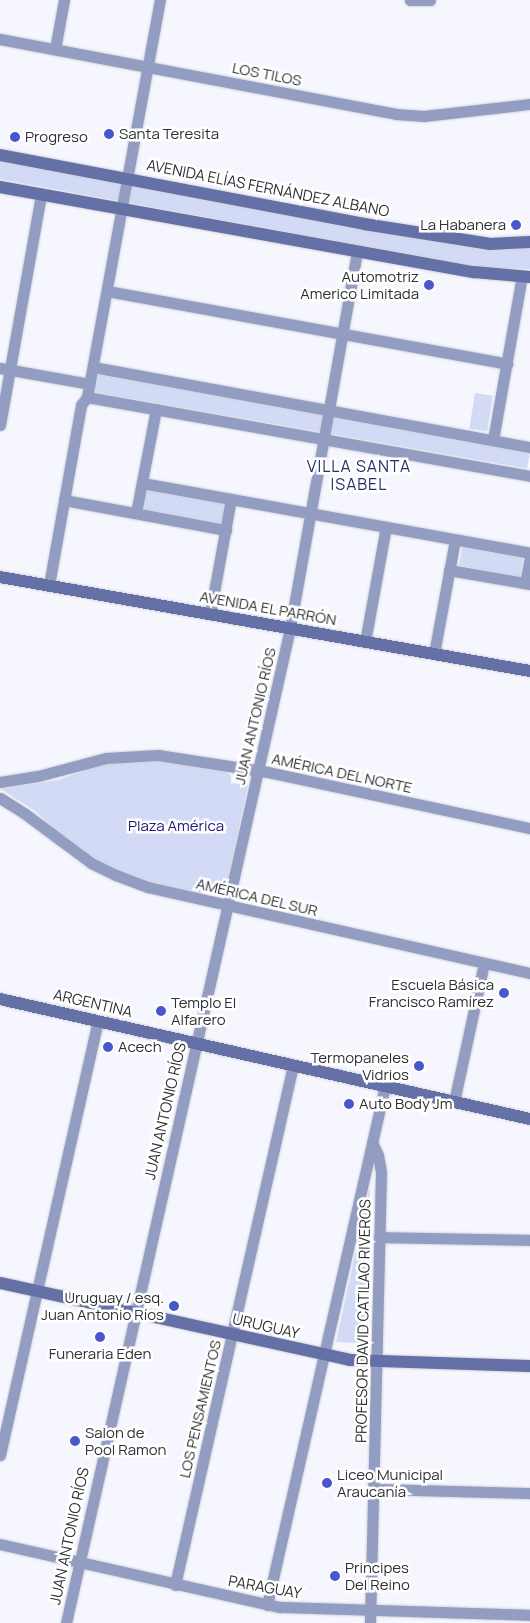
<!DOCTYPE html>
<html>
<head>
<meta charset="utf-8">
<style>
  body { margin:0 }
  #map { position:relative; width:530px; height:1623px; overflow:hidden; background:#f6f7fe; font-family:Manrope,sans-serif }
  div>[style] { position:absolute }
  .green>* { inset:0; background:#d2daf6; transform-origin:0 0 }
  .roads { filter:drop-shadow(0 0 1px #d2d3d9) drop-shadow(0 0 1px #d2d3d9) }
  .street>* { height:11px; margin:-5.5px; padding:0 5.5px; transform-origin:5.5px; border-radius:5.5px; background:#939dc2 }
  .secondary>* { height:12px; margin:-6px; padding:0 6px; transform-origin:6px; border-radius:6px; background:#6470a6 }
  .dots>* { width:14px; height:14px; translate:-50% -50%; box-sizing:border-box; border:2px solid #fff; border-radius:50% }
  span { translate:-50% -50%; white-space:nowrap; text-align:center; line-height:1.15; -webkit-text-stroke:5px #fff; paint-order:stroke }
  .street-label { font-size:15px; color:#2f3033 }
  .poi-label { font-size:15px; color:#2f3033 }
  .left { translate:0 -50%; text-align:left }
  .right { translate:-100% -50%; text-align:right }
  .park-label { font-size:15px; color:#1c1979 }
  .neighbourhood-label { font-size:16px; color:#272f68; letter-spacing:1px }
</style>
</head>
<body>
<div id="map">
  <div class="green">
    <i style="clip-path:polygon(0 159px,530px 248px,530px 269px,483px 268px,0 179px)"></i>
    <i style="left:95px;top:374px;width:442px;height:18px;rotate:10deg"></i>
    <i style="left:475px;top:393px;width:18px;height:36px;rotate:9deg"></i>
    <i style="left:146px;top:487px;width:81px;height:23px;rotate:10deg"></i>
    <i style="left:463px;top:545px;width:62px;height:21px;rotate:11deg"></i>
    <i style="clip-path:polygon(154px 760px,221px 769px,231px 775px,231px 783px,248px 785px,226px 888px,213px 886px,200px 893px,143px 882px,91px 857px,62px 836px,35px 811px,1px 789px,58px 780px,107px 762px)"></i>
    <i style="clip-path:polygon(370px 1186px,365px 1343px,336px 1342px)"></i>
  </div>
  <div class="roads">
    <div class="street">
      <i style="left:410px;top:0;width:20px"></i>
      <i style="left:0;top:39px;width:403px;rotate:10.7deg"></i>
      <i style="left:396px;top:114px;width:28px;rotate:4deg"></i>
      <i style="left:424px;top:116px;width:107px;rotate:-6.5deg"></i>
      <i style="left:55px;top:49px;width:50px;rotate:-79.6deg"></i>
      <i style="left:107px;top:291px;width:407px;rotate:10.3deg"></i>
      <i style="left:93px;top:367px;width:444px;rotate:10.4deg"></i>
      <i style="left:0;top:368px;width:91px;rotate:10.1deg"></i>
      <i style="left:87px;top:397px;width:450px;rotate:10.1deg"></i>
      <i style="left:87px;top:397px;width:404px;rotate:-79.6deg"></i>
      <i style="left:0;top:425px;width:234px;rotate:-79.9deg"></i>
      <i style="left:493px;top:440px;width:167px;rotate:-80deg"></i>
      <i style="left:142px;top:483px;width:394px;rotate:10.2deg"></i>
      <i style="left:64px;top:500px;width:165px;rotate:10.5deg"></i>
      <i style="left:136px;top:513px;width:106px;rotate:-79.1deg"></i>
      <i style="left:449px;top:570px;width:82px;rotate:9.8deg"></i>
      <i style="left:525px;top:583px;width:25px;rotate:-79deg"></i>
      <i style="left:49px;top:585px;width:183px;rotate:-79.9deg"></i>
      <i style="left:81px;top:405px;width:10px;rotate:-53deg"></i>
      <i style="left:210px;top:614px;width:117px;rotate:-79.7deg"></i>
      <i style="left:365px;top:642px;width:117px;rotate:-79.7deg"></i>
      <i style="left:434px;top:654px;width:116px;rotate:-79.6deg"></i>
      <i style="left:0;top:782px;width:38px;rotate:-9deg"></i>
      <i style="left:38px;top:776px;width:70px;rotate:-14.8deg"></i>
      <i style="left:106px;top:758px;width:52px;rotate:-3.3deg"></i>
      <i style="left:158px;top:755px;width:111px;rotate:8.8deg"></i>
      <i style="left:268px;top:772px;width:268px;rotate:12.1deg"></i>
      <i style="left:0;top:798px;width:28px;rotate:32deg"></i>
      <i style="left:24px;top:813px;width:84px;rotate:36.7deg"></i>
      <i style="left:91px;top:863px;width:28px;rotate:26deg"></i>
      <i style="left:116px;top:875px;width:34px;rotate:21deg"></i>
      <i style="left:148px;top:887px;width:392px;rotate:12.7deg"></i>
      <i style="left:454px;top:1102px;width:142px;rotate:-77.8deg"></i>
      <i style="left:379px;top:1237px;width:151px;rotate:1.1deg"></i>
      <i style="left:0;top:1455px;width:445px;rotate:-77.3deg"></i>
      <i style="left:374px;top:1489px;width:156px;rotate:1.5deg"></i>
      <i style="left:0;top:1544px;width:287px;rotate:12.7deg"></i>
      <i style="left:280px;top:1607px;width:250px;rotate:1.8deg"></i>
      <i style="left:175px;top:1585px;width:533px;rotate:-77.21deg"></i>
      <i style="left:267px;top:1605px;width:532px;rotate:-77.19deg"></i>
      <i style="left:66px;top:1623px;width:1020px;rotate:-77.31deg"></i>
      <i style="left:290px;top:628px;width:382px;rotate:-79.9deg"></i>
      <i style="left:370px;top:1623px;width:451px;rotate:-88.6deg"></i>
      <i style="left:381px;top:1172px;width:17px;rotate:-100deg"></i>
      <i style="left:378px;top:1155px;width:14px;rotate:-115deg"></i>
    </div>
    <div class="secondary">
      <i style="left:0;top:155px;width:370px;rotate:10.7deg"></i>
      <i style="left:364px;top:224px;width:128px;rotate:9deg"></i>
      <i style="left:490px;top:244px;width:40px;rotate:-2.9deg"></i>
      <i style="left:0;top:187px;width:482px;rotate:10.2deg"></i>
      <i style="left:474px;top:272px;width:56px;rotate:5.1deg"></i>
      <i style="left:0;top:577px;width:538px;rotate:10.06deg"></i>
      <i style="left:0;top:999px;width:543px;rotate:12.76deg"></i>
      <i style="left:0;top:1283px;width:357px;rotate:12.4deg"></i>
      <i style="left:349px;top:1360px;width:181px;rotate:1.9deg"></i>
    </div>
  </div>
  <div class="dots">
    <i style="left:109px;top:134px;background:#4a57cc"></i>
    <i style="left:15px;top:137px;background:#4a57cc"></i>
    <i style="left:516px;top:225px;background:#4a57cc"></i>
    <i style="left:429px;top:285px;background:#4a57cc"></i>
    <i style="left:504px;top:993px;background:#4a57cc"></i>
    <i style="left:161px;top:1011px;background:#4a57cc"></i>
    <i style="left:108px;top:1047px;background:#4a57cc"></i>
    <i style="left:419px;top:1066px;background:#4a57cc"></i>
    <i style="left:349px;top:1104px;background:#4a57cc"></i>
    <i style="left:174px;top:1306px;background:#4a57cc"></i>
    <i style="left:100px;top:1337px;background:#4a57cc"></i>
    <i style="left:75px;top:1441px;background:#4a57cc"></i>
    <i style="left:327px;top:1483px;background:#4a57cc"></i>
    <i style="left:335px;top:1576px;background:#4a57cc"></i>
  </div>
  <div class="street-label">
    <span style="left:267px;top:74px;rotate:11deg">LOS TILOS</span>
    <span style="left:268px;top:188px;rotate:11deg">AVENIDA ELÍAS FERNÁNDEZ ALBANO</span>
    <span style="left:268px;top:608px;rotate:10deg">AVENIDA EL PARRÓN</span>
    <span style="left:255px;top:716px;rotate:-77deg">JUAN ANTONIO RÍOS</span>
    <span style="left:342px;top:773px;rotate:12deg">AMÉRICA DEL NORTE</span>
    <span style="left:257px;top:897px;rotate:13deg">AMÉRICA DEL SUR</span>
    <span style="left:93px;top:1003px;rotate:13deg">ARGENTINA</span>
    <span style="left:165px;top:1111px;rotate:-77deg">JUAN ANTONIO RÍOS</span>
    <span style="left:363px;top:1321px;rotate:-89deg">PROFESOR DAVID CATILAO RIVEROS</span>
    <span style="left:266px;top:1326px;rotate:13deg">URUGUAY</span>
    <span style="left:200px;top:1409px;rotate:-77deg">LOS PENSAMIENTOS</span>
    <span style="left:69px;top:1536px;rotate:-78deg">JUAN ANTONIO RÍOS</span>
    <span style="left:265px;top:1587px;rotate:10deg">PARAGUAY</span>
  </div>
  <div class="poi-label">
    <span class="left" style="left:119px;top:134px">Santa Teresita</span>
    <span class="left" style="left:25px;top:137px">Progreso</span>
    <span class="right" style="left:506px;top:225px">La Habanera</span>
    <span class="right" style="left:419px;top:285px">Automotriz<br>Americo Limitada</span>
    <span class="right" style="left:494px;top:993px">Escuela Básica<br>Francisco Ramírez</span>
    <span class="left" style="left:171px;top:1011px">Templo El<br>Alfarero</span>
    <span class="left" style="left:118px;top:1047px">Acech</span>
    <span class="right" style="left:409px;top:1066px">Termopaneles<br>Vidrios</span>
    <span class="left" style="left:359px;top:1104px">Auto Body Jm</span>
    <span class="right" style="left:164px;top:1306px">Uruguay / esq.<br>Juan Antonio Ríos</span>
    <span style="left:100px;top:1354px">Funeraria Eden</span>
    <span class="left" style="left:85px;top:1441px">Salon de<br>Pool Ramon</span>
    <span class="left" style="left:337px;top:1483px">Liceo Municipal<br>Araucanía</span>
    <span class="left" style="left:345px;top:1576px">Principes<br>Del Reino</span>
  </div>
  <div class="park-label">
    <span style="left:176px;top:826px">Plaza América</span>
  </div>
  <div class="neighbourhood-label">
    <span style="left:359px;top:475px">VILLA SANTA<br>ISABEL</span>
  </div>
</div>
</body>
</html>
